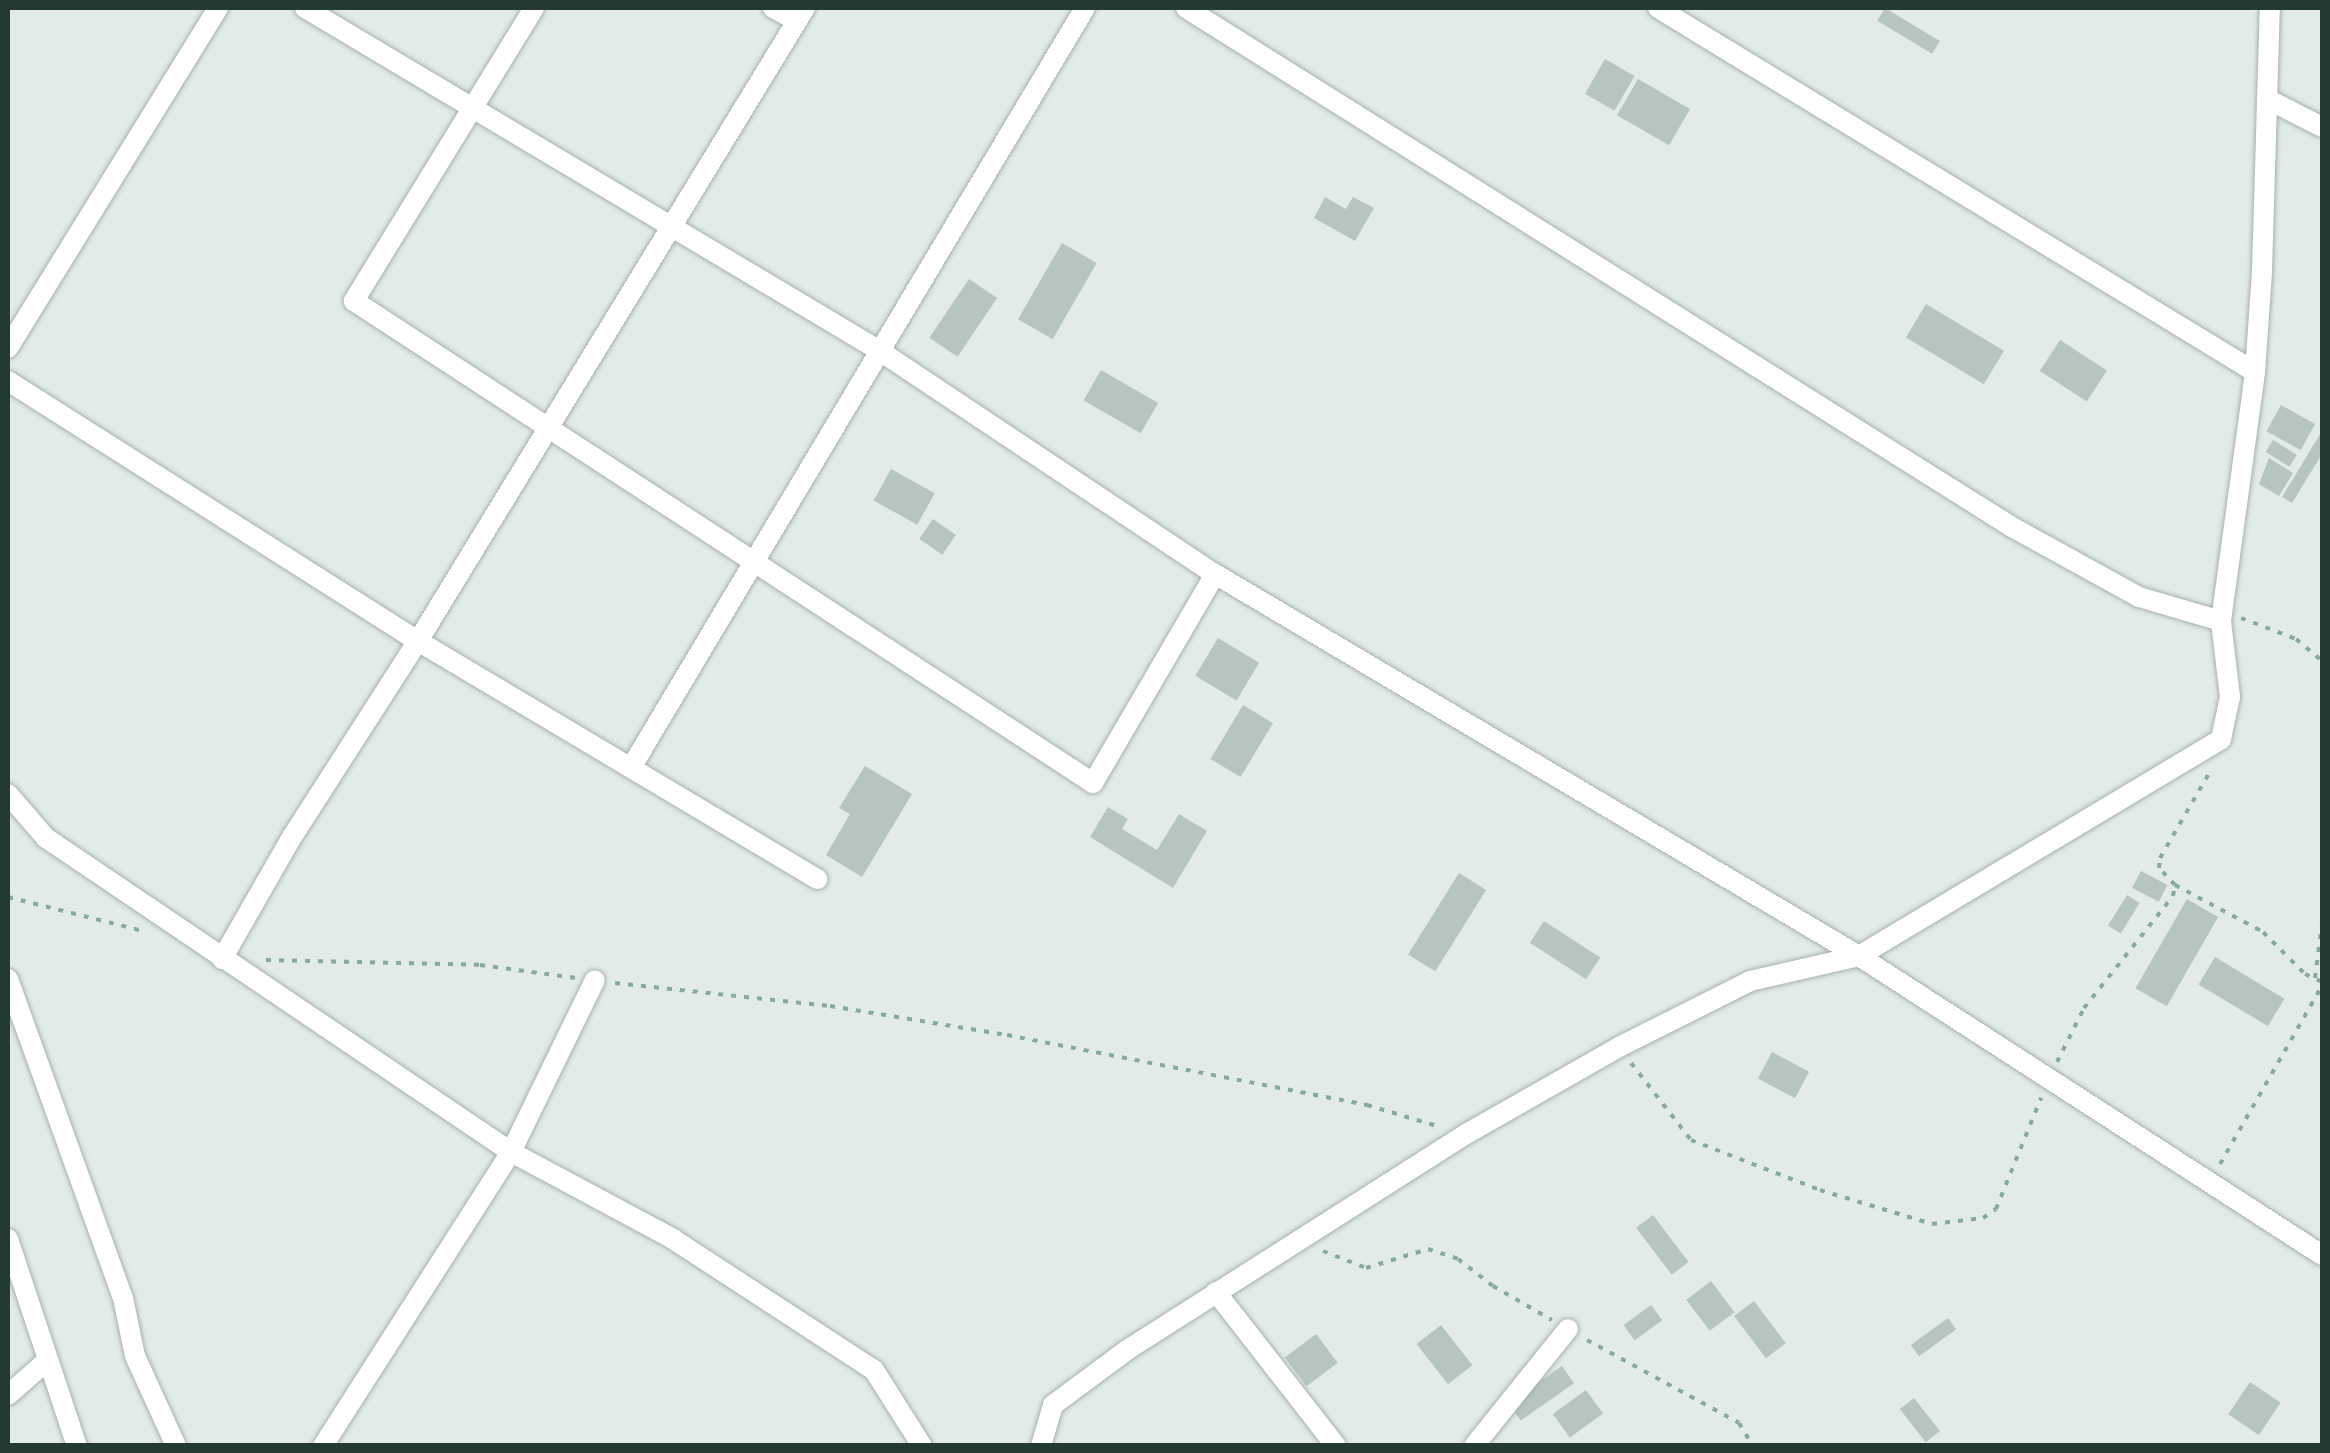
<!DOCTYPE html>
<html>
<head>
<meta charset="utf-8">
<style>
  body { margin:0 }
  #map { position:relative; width:2330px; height:1453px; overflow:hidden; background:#e2ebe6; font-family:Jost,sans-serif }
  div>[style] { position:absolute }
  .building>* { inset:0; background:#b7c5bf; transform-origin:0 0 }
  .path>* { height:4px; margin-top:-2px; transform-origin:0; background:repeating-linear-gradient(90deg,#85ab9e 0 5px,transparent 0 13px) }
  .roads { filter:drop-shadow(0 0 2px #a5b2ad) drop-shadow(0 0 2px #a5b2ad) }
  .minor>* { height:20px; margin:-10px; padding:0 10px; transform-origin:10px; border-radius:10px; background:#fff }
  span { translate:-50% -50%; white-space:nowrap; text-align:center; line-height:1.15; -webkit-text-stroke:8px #f2f7f4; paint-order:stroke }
  .frame { position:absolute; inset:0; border:10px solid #233a33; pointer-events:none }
</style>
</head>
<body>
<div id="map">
  <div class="building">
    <i style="left:1885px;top:8px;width:64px;height:15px;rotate:31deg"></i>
    <i style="left:1605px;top:59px;width:34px;height:40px;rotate:30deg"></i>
    <i style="left:1638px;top:79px;width:60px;height:42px;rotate:30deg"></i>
    <i style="clip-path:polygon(1325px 197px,1346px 209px,1353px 197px,1374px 208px,1355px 241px,1314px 218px)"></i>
    <i style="left:1062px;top:243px;width:40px;height:88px;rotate:30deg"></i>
    <i style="left:969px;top:279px;width:34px;height:71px;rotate:34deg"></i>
    <i style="left:1926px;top:304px;width:91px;height:39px;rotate:31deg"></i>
    <i style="left:2060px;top:340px;width:56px;height:37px;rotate:33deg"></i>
    <i style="left:1101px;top:370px;width:66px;height:35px;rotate:30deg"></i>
    <i style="left:2281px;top:405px;width:39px;height:30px;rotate:29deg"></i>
    <i style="clip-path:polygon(2322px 431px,2322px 454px,2292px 503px,2282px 497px)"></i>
    <i style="left:2273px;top:440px;width:28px;height:14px;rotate:32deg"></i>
    <i style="clip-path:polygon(2269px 458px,2293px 473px,2279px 496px,2259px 484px)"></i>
    <i style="left:891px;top:469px;width:50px;height:36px;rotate:29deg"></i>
    <i style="left:933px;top:519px;width:28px;height:24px;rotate:35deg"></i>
    <i style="left:1218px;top:638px;width:48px;height:44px;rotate:31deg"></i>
    <i style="left:1243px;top:705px;width:35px;height:63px;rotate:31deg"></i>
    <i style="clip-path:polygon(865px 766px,912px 794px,862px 877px,826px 855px,850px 814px,839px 808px)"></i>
    <i style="clip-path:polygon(1108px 807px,1128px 819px,1122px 829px,1157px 850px,1179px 814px,1207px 831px,1173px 888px,1090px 837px)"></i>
    <i style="left:2141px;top:871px;width:30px;height:19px;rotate:28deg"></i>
    <i style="left:1459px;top:873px;width:32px;height:96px;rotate:32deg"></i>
    <i style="left:2127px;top:895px;width:15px;height:36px;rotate:32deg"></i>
    <i style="left:2187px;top:899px;width:36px;height:103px;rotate:30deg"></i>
    <i style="left:1544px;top:921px;width:67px;height:26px;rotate:33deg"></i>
    <i style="left:2215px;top:957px;width:81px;height:32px;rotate:31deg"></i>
    <i style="left:1772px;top:1052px;width:42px;height:30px;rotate:28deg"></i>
    <i style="left:1653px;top:1215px;width:59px;height:21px;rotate:53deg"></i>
    <i style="left:1711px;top:1281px;width:39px;height:31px;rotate:53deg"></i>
    <i style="left:1754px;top:1301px;width:53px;height:25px;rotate:53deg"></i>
    <i style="left:1651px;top:1305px;width:19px;height:34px;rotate:54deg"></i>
    <i style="left:1948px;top:1318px;width:14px;height:46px;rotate:54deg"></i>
    <i style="left:1441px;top:1325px;width:51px;height:31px;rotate:52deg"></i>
    <i style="left:1316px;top:1334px;width:36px;height:39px;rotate:53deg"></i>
    <i style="left:1562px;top:1366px;width:21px;height:65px;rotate:55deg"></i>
    <i style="left:2250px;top:1382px;width:37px;height:39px;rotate:34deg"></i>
    <i style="left:1586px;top:1390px;width:29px;height:41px;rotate:54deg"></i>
    <i style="left:1914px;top:1398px;width:42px;height:18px;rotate:52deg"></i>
  </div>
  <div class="path">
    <i style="left:2241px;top:618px;width:59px;rotate:20.9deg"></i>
    <i style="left:2296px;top:639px;width:34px;rotate:40deg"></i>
    <i style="left:2175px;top:885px;width:100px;rotate:28.1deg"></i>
    <i style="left:2263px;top:932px;width:59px;rotate:45deg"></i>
    <i style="left:2305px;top:974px;width:19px;rotate:25deg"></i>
    <i style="left:8px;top:897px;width:143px;rotate:14.1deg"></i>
    <i style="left:266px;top:960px;width:214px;rotate:1.3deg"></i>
    <i style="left:480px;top:965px;width:97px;rotate:7.7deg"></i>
    <i style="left:2315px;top:978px;width:55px;rotate:-82.7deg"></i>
    <i style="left:615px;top:983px;width:216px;rotate:6.1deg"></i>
    <i style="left:830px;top:1006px;width:179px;rotate:9.3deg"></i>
    <i style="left:1007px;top:1035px;width:367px;rotate:11deg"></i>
    <i style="left:1367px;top:1105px;width:73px;rotate:16.7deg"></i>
    <i style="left:2057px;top:1062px;width:60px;rotate:-63.4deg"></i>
    <i style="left:2084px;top:1008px;width:143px;rotate:-51.5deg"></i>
    <i style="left:2173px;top:896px;width:11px;rotate:-80deg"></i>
    <i style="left:2175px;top:885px;width:23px;rotate:-133deg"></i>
    <i style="left:2159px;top:868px;width:10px;rotate:-84deg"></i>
    <i style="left:2160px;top:858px;width:102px;rotate:-59.9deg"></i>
    <i style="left:1631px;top:1063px;width:98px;rotate:52.1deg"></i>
    <i style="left:1691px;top:1140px;width:138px;rotate:21.2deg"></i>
    <i style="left:1820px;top:1190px;width:117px;rotate:16.9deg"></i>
    <i style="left:1932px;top:1224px;width:51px;rotate:-6.7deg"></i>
    <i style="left:1983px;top:1218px;width:16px;rotate:-35deg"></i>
    <i style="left:1996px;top:1209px;width:120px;rotate:-67.9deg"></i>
    <i style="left:2220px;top:1164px;width:205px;rotate:-60.2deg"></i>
    <i style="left:1323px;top:1251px;width:46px;rotate:21.6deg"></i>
    <i style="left:1366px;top:1268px;width:65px;rotate:-17deg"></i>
    <i style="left:1428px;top:1249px;width:32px;rotate:18deg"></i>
    <i style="left:1458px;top:1259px;width:44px;rotate:37.6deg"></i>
    <i style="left:1493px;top:1286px;width:68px;rotate:30deg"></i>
    <i style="left:1587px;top:1340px;width:173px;rotate:28.6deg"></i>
    <i style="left:1739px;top:1423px;width:27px;rotate:59deg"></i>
  </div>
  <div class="roads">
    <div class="minor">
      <i style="left:305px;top:8px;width:670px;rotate:30.82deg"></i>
      <i style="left:880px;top:351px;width:402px;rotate:33.7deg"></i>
      <i style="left:1215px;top:574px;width:749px;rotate:30.68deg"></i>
      <i style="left:1859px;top:956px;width:551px;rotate:32.85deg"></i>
      <i style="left:534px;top:8px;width:344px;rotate:121.6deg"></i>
      <i style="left:354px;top:301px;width:882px;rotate:33.11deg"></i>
      <i style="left:1093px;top:783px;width:242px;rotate:-59.7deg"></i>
      <i style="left:773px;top:8px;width:27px;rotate:28deg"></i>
      <i style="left:1186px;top:8px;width:976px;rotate:32.14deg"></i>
      <i style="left:2012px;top:527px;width:145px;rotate:28.9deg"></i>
      <i style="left:2139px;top:597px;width:85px;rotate:16.3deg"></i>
      <i style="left:1658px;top:8px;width:699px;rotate:31.37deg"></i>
      <i style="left:2267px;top:99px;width:62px;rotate:27deg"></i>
      <i style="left:8px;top:348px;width:400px;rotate:-58.3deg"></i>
      <i style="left:8px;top:381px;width:485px;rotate:32.4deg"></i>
      <i style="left:418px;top:641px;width:465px;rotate:30.8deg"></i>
      <i style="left:632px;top:766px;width:883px;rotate:-59.14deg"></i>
      <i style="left:8px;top:794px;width:58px;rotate:49.2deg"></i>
      <i style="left:46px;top:838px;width:561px;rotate:34.03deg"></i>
      <i style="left:511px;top:1152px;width:184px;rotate:28.2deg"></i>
      <i style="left:673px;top:1239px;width:240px;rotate:33.1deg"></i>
      <i style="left:874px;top:1370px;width:90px;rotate:57.7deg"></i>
      <i style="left:222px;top:959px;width:141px;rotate:-60.2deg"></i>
      <i style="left:292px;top:837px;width:233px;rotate:-57.3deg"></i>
      <i style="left:418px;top:641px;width:742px;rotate:-58.56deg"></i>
      <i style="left:8px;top:979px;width:339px;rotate:70.2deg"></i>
      <i style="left:123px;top:1298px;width:59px;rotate:78.3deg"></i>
      <i style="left:135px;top:1356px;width:99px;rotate:65.5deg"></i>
      <i style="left:8px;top:1239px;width:218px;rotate:71.6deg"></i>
      <i style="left:1216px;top:1292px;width:195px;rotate:52.1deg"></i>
      <i style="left:8px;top:1395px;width:53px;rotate:-41.2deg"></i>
      <i style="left:323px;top:1446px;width:349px;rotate:-57.4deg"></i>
      <i style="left:511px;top:1152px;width:191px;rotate:-64deg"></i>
      <i style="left:1041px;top:1446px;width:43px;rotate:-73.7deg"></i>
      <i style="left:1053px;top:1405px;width:92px;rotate:-36.6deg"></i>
      <i style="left:1127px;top:1350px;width:402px;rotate:-32.5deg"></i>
      <i style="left:1466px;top:1134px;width:176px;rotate:-29.6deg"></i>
      <i style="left:1619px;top:1047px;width:147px;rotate:-26.7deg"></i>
      <i style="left:1750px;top:981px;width:112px;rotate:-12.9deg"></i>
      <i style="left:1859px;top:956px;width:422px;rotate:-30.9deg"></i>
      <i style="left:2221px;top:739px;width:43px;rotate:-77.9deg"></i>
      <i style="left:2230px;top:697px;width:77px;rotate:-96.8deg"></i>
      <i style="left:2221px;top:621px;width:251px;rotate:-82.2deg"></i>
      <i style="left:2255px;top:372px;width:101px;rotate:-86deg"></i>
      <i style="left:2262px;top:271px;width:263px;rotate:-88.3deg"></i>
      <i style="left:1474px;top:1446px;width:150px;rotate:-51.2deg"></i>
    </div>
  </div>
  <div class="frame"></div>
</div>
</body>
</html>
